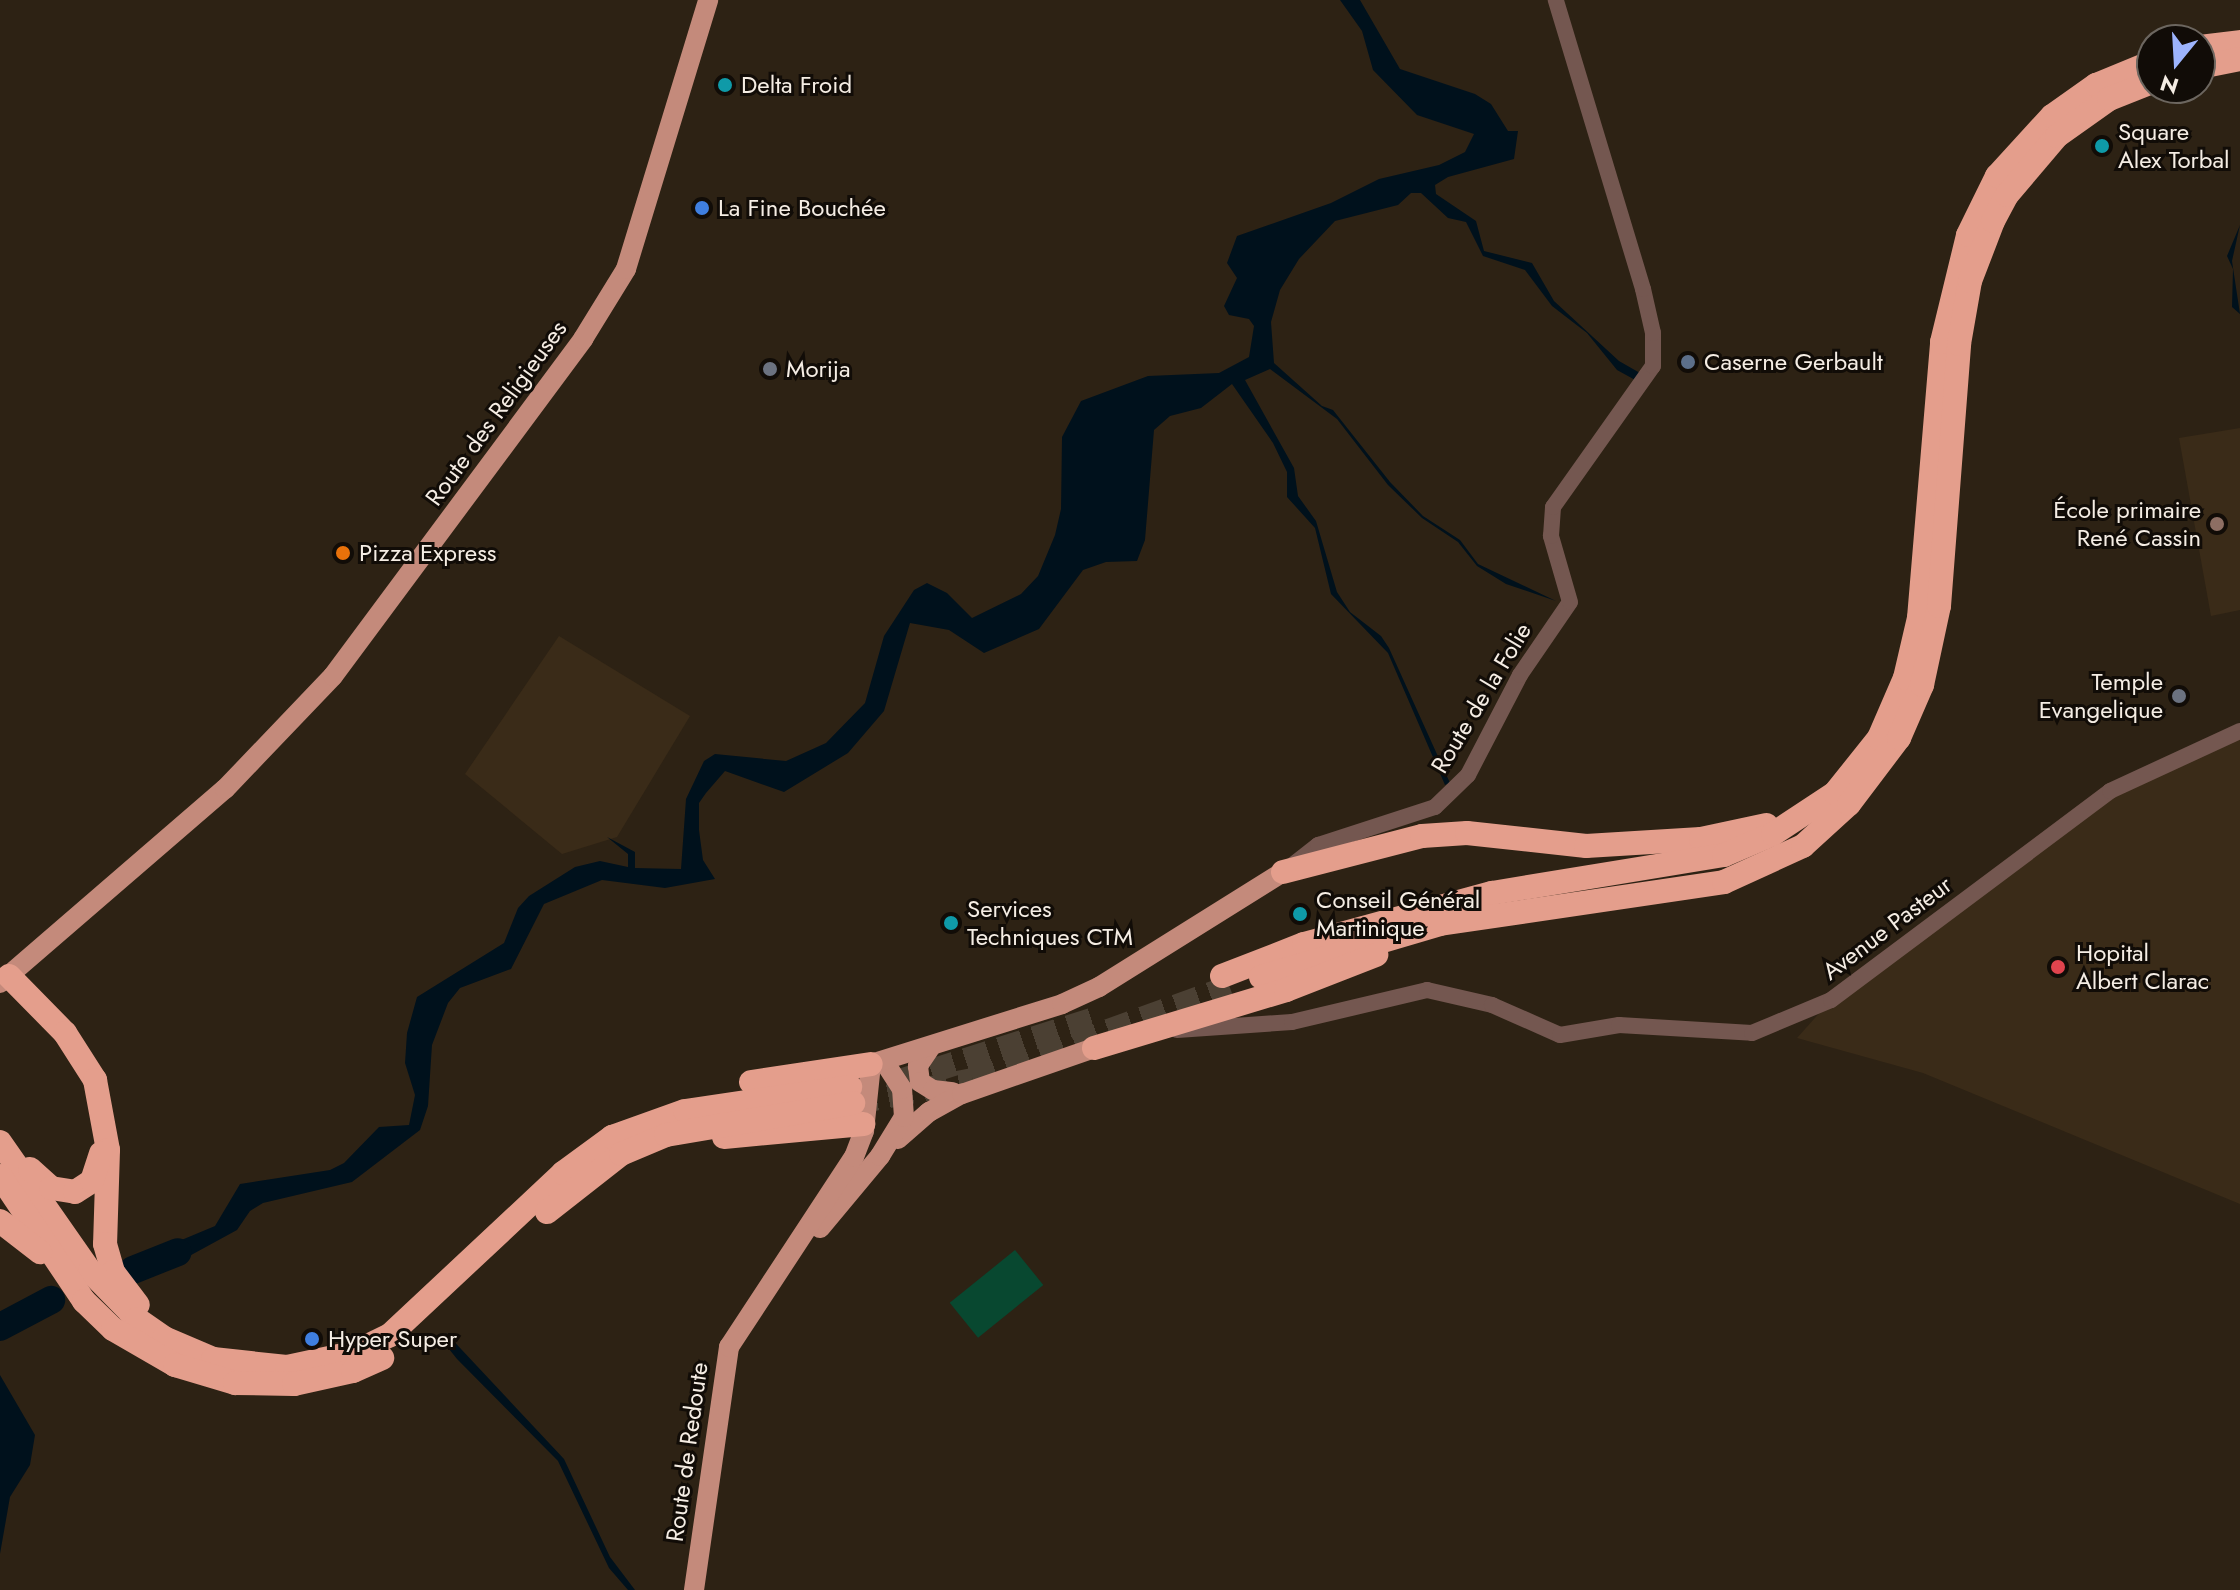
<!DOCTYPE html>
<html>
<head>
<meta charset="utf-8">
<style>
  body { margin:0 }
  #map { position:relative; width:2240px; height:1590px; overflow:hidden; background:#2d2214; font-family:Jost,sans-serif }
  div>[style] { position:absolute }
  .built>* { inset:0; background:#3a2b18 }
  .green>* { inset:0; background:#084830; transform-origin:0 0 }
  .water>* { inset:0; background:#00111c }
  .river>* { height:28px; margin:-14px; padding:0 14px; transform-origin:14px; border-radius:14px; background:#00111c }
  .highway-tunnel>* { height:24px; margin-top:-12px; transform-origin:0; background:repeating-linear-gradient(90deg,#4b4033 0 24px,transparent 0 36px) }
  .minor>* { height:16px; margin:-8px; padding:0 8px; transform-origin:8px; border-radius:8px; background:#745750 }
  .major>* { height:20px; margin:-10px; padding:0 10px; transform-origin:10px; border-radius:10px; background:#c48a7b }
  .highway>* { height:24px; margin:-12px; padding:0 12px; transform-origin:12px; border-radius:12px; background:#e49e8c }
  .dots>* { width:22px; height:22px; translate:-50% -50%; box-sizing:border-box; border:4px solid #110c07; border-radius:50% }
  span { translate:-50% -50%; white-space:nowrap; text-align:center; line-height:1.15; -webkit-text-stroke:6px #110c07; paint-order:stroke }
  .poi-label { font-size:24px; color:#f5ede4 }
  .left { translate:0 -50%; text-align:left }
  .right { translate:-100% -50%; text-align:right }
  .street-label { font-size:24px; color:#f5ede4 }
  .north { position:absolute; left:2136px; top:24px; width:80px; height:80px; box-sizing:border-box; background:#110c07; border:2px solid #6c665f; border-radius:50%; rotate:198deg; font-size:22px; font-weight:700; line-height:32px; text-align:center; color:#f5ede4 }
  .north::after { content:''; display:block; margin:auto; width:28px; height:36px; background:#9db4fd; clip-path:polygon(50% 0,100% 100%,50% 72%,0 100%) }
</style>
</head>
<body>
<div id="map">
  <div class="built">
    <i style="clip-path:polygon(2240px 428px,2240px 610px,2211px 616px,2179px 438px)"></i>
    <i style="clip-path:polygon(559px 636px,690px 716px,617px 837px,562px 854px,465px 774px)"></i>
    <i style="clip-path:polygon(2240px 732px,2240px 1204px,1923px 1073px,1797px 1038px,1831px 1000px,2078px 813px)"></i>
  </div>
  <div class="green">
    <i style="left:1015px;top:1250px;width:45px;height:84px;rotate:51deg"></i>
  </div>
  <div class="water">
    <i style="clip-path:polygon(1340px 0,1360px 0,1400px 69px,1475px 94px,1491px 104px,1508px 131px,1518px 131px,1514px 159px,1448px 177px,1435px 185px,1436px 194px,1476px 221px,1484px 251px,1532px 263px,1554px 301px,1619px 361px,1640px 373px,1637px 381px,1617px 370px,1587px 333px,1552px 306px,1525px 270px,1483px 256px,1466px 222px,1448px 218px,1421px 193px,1411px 193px,1398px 205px,1335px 221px,1299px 259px,1280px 290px,1271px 322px,1274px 363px,1322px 406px,1333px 410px,1390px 482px,1423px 516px,1460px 540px,1478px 564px,1556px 601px,1506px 584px,1477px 566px,1458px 542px,1422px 518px,1388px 485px,1337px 419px,1270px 369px,1245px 380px,1294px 468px,1298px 496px,1316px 521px,1337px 592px,1350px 612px,1381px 636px,1389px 648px,1450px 783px,1445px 785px,1388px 653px,1331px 594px,1315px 528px,1287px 497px,1287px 472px,1273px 443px,1232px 384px,1201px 408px,1170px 416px,1154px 430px,1145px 540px,1137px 561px,1106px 562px,1083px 570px,1039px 629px,984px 653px,949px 630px,910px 623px,884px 711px,848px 753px,784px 792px,725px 771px,706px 793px,699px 803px,699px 830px,703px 860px,715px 879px,665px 888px,602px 880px,544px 904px,511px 969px,460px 988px,448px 1003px,432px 1045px,428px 1106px,420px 1130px,352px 1182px,263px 1203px,250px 1211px,237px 1230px,160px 1272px,146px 1272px,136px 1259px,215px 1226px,240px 1184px,330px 1170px,344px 1163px,379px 1127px,409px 1125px,415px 1095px,405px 1063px,407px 1033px,417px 997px,504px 943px,518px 908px,529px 896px,575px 867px,600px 861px,628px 867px,628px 854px,607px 837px,635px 852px,635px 868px,681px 869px,686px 799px,704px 761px,715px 754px,786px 761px,826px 743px,865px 703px,884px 636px,914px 590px,927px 583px,947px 593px,972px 618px,1021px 594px,1038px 576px,1055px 535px,1061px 509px,1062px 437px,1081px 401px,1148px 376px,1219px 373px,1249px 357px,1254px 326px,1249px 319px,1229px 315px,1224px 306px,1237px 278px,1227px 263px,1237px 236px,1331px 203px,1379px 179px,1439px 165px,1465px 152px,1474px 134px,1417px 115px,1373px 70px,1362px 31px)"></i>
    <i style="clip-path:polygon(2240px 225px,2232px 261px,2240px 314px,2232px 307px,2233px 269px,2227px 256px)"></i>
    <i style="clip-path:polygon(44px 1296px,51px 1305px,0 1330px,0 1323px)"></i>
    <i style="clip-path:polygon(446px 1333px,564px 1459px,610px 1557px,635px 1590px,628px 1590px,609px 1568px,558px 1461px,457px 1359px,441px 1339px)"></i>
    <i style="clip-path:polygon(0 1375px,35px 1435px,30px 1465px,10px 1497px,0 1554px)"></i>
  </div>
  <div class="river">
    <i style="left:133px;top:1270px;width:48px;rotate:-21.8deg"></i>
    <i style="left:0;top:1327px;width:58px;rotate:-27.9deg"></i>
  </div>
  <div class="highway-tunnel">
    <i style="left:897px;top:1082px;width:211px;rotate:-17.7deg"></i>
    <i style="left:853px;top:1103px;width:122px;rotate:-10.9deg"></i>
    <i style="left:973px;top:1080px;width:273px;rotate:-19.9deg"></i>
  </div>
  <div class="minor">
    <i style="left:1290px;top:867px;width:36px;rotate:-38deg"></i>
    <i style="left:1318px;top:845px;width:123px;rotate:-18deg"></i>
    <i style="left:1435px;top:807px;width:46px;rotate:-44.1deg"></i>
    <i style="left:1468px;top:775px;width:113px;rotate:-62.5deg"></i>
    <i style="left:1520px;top:675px;width:88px;rotate:-55.6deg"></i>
    <i style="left:1570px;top:602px;width:69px;rotate:-106.1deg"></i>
    <i style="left:1551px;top:536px;width:29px;rotate:-86deg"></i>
    <i style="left:1553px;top:507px;width:173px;rotate:-54.7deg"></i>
    <i style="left:1653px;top:366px;width:33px;rotate:-90deg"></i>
    <i style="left:1653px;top:333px;width:45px;rotate:-102.8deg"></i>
    <i style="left:1643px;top:289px;width:302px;rotate:-106.8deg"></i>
    <i style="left:1177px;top:1030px;width:115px;rotate:-4deg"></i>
    <i style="left:1292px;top:1022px;width:139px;rotate:-13.3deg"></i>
    <i style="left:1427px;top:990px;width:67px;rotate:13deg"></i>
    <i style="left:1492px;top:1005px;width:74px;rotate:23.8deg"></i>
    <i style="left:1560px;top:1035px;width:60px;rotate:-9.6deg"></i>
    <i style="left:1619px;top:1025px;width:133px;rotate:3.4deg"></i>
    <i style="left:1752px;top:1033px;width:86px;rotate:-22.7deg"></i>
    <i style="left:1831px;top:1000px;width:349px;rotate:-36.8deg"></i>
    <i style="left:2110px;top:791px;width:143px;rotate:-24.8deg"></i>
  </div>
  <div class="major">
    <i style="left:0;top:983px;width:297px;rotate:-40.8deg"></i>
    <i style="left:225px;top:789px;width:156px;rotate:-46.3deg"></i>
    <i style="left:333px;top:676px;width:420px;rotate:-53.4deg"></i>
    <i style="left:583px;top:339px;width:82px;rotate:-58.4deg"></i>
    <i style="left:626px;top:269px;width:281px;rotate:-73deg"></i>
    <i style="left:930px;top:1048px;width:22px;rotate:124deg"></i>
    <i style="left:918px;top:1066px;width:16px;rotate:83deg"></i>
    <i style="left:920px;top:1082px;width:15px;rotate:32deg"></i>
    <i style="left:933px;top:1090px;width:20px;rotate:6deg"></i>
    <i style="left:898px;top:1139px;width:41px;rotate:-41.1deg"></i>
    <i style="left:929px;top:1112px;width:38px;rotate:-29deg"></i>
    <i style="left:962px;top:1094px;width:140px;rotate:-19.2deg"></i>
    <i style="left:820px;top:1228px;width:94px;rotate:-50.2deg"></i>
    <i style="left:880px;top:1156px;width:46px;rotate:-58.4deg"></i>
    <i style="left:904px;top:1117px;width:28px;rotate:-94deg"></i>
    <i style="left:902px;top:1089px;width:33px;rotate:-123deg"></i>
    <i style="left:694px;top:1590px;width:246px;rotate:-81.8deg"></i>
    <i style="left:729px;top:1347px;width:227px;rotate:-56.7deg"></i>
    <i style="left:854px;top:1157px;width:28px;rotate:-69deg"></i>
    <i style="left:864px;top:1131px;width:67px;rotate:-84deg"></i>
    <i style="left:871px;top:1064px;width:200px;rotate:-17.4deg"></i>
    <i style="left:1062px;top:1004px;width:41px;rotate:-24.7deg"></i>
    <i style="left:1099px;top:987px;width:217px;rotate:-32deg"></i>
  </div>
  <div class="highway">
    <i style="left:2200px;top:47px;width:40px;rotate:-7.1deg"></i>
    <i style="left:2200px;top:67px;width:41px;rotate:-11.3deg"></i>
    <i style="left:1283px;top:872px;width:144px;rotate:-14.5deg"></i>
    <i style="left:1422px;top:836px;width:45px;rotate:-3.8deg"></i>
    <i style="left:1467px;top:833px;width:120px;rotate:6.2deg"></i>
    <i style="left:1586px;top:846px;width:115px;rotate:-3.5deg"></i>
    <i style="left:1701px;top:839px;width:67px;rotate:-12deg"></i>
    <i style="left:9px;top:976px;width:80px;rotate:45.5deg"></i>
    <i style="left:65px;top:1033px;width:56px;rotate:57.4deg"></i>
    <i style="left:95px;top:1080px;width:71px;rotate:79.5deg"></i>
    <i style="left:108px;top:1150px;width:94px;rotate:91.8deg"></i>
    <i style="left:105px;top:1244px;width:29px;rotate:74deg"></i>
    <i style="left:113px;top:1272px;width:41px;rotate:52.9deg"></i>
    <i style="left:1222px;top:976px;width:88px;rotate:-21.3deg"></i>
    <i style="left:1304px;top:944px;width:195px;rotate:-15.2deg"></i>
    <i style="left:1492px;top:893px;width:235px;rotate:-9.3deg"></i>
    <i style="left:1724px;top:855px;width:53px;rotate:-23.2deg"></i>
    <i style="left:1773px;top:834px;width:74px;rotate:-33.5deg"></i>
    <i style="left:1835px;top:793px;width:70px;rotate:-51.3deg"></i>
    <i style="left:1879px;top:738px;width:65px;rotate:-66.6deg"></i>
    <i style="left:1905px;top:678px;width:62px;rotate:-76.9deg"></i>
    <i style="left:1919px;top:618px;width:277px;rotate:-85.2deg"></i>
    <i style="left:1942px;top:342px;width:110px;rotate:-76.3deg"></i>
    <i style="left:1968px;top:235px;width:66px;rotate:-63.8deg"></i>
    <i style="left:1997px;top:176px;width:81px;rotate:-47.5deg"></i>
    <i style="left:2052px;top:116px;width:54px;rotate:-35.2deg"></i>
    <i style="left:2096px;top:85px;width:61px;rotate:-22.3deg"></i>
    <i style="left:1261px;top:977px;width:187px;rotate:-16.5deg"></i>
    <i style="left:1440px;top:924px;width:287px;rotate:-8.4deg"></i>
    <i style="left:1724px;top:882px;width:87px;rotate:-24.5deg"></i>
    <i style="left:1803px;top:846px;width:62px;rotate:-42.4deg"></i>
    <i style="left:1849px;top:804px;width:83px;rotate:-52.9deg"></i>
    <i style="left:1899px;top:738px;width:58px;rotate:-66.5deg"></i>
    <i style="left:1922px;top:685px;width:81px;rotate:-77.9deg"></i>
    <i style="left:1939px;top:606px;width:263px;rotate:-85.6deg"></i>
    <i style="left:1959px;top:344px;width:64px;rotate:-80.1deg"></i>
    <i style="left:1970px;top:281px;width:64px;rotate:-69deg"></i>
    <i style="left:1993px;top:221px;width:30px;rotate:-62deg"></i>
    <i style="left:2007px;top:195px;width:77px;rotate:-49.7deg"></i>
    <i style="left:2057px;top:136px;width:64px;rotate:-35.4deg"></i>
    <i style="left:2109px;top:99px;width:46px;rotate:-21.6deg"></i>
    <i style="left:1094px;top:1048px;width:201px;rotate:-16.8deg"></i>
    <i style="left:1286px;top:990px;width:97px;rotate:-21.3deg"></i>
    <i style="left:751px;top:1082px;width:121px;rotate:-8.5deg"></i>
    <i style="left:724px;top:1137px;width:140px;rotate:-5.3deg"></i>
    <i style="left:0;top:1142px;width:157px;rotate:55.1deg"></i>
    <i style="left:90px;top:1271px;width:67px;rotate:45.6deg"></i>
    <i style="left:137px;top:1319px;width:33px;rotate:35deg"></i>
    <i style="left:164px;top:1338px;width:53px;rotate:23.2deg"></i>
    <i style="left:213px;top:1359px;width:74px;rotate:6.2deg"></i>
    <i style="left:287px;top:1367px;width:67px;rotate:-12deg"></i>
    <i style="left:353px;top:1353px;width:41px;rotate:-25.9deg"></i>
    <i style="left:390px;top:1335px;width:237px;rotate:-43.1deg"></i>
    <i style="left:563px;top:1173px;width:61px;rotate:-36.3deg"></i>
    <i style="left:612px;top:1137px;width:77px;rotate:-19.6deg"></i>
    <i style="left:685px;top:1111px;width:167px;rotate:-8.3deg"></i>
    <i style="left:30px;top:1169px;width:28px;rotate:42deg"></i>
    <i style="left:51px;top:1188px;width:24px;rotate:9deg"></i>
    <i style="left:75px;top:1192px;width:20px;rotate:-33deg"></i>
    <i style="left:92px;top:1181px;width:29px;rotate:-72deg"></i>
    <i style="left:0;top:1176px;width:151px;rotate:56.1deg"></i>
    <i style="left:84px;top:1301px;width:40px;rotate:44deg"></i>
    <i style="left:113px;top:1329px;width:72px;rotate:30.1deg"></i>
    <i style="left:175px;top:1365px;width:63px;rotate:16.7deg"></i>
    <i style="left:235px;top:1383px;width:59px;rotate:1deg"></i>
    <i style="left:294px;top:1384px;width:60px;rotate:-12.4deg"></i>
    <i style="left:353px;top:1371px;width:32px;rotate:-24deg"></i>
    <i style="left:547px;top:1212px;width:94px;rotate:-38.1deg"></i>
    <i style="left:621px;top:1154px;width:49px;rotate:-22.9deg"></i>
    <i style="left:666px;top:1135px;width:190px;rotate:-9.7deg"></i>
    <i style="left:0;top:1221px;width:51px;rotate:37.8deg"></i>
  </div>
  <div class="dots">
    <i style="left:725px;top:85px;background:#0f9aa8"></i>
    <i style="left:2102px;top:146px;background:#0f9aa8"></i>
    <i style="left:702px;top:208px;background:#3f7fe0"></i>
    <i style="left:1688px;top:362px;background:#5c6f8a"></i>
    <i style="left:770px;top:369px;background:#6b7280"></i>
    <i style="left:2217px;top:524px;background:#8d6e63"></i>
    <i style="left:343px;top:553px;background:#e8710a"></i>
    <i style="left:2179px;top:696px;background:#6b7280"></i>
    <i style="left:1300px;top:914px;background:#0f9aa8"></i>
    <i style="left:951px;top:923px;background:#0f9aa8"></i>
    <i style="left:2058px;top:967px;background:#e0444e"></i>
    <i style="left:312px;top:1339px;background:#3f7fe0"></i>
  </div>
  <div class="poi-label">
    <span class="left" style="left:741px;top:85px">Delta Froid</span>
    <span class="left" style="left:2118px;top:146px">Square<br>Alex Torbal</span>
    <span class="left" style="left:718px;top:208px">La Fine Bouchée</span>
    <span class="left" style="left:1704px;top:362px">Caserne Gerbault</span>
    <span class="left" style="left:786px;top:369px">Morija</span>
    <span class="right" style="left:2201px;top:524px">École primaire<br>René Cassin</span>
    <span class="left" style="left:359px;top:553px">Pizza Express</span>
    <span class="right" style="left:2163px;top:696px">Temple<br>Evangelique</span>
    <span class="left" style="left:1316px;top:914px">Conseil Général<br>Martinique</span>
    <span class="left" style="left:967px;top:923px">Services<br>Techniques CTM</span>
    <span class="left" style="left:2076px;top:967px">Hopital<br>Albert Clarac</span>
    <span class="left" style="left:328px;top:1339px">Hyper Super</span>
  </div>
  <div class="street-label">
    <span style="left:496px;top:413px;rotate:-54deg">Route des Religieuses</span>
    <span style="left:1481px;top:698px;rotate:-59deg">Route de la Folie</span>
    <span style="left:1887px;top:928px;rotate:-37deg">Avenue Pasteur</span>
    <span style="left:687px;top:1452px;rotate:-82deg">Route de Redoute</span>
  </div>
  <div class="north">N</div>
</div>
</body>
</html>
